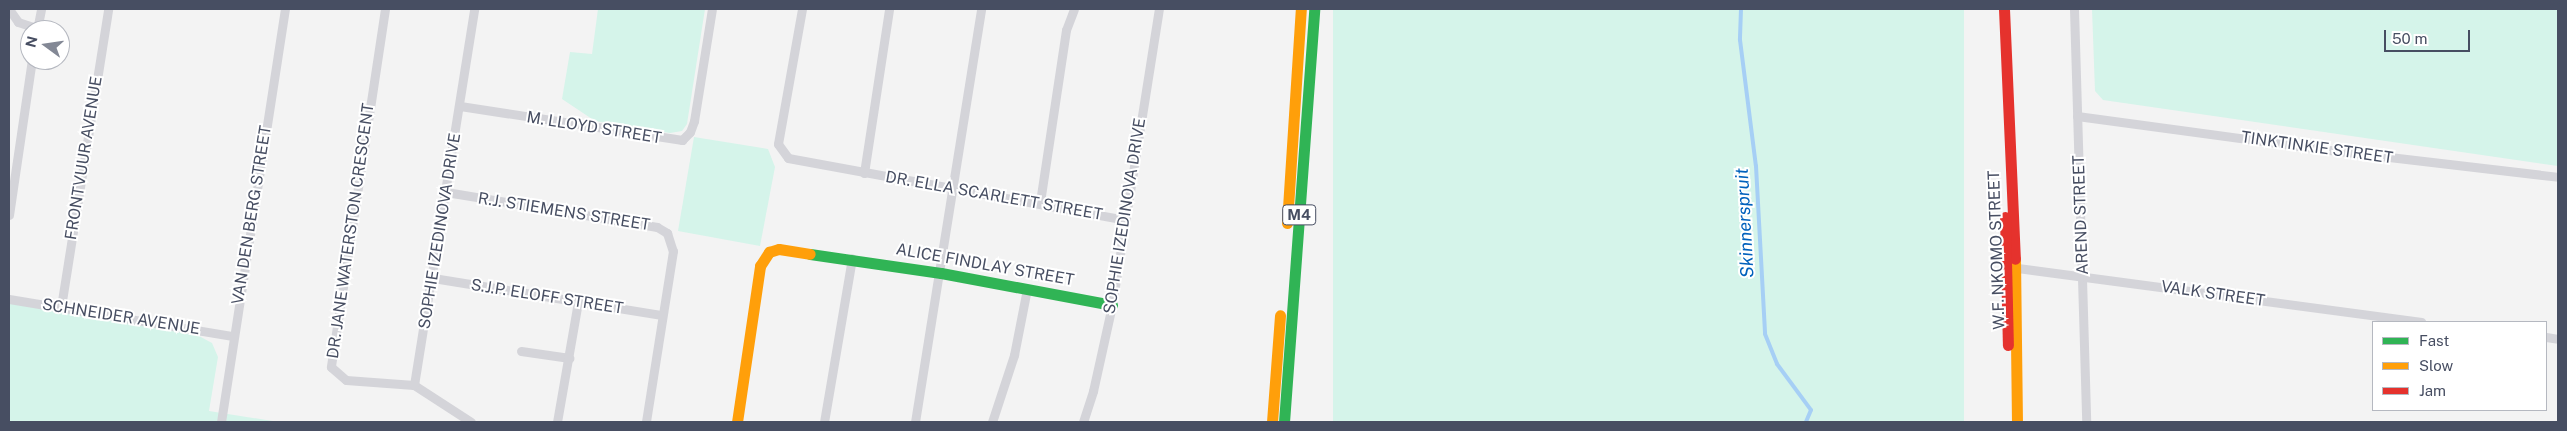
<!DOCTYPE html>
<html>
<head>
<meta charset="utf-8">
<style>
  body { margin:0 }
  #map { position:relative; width:2567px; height:431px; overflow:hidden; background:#f3f3f3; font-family:"Public Sans",sans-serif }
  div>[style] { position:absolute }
  .green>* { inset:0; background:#d5f4ea; transform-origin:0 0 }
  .stream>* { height:4px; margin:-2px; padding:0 2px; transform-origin:2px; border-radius:2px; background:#a6cff5 }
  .street>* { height:9px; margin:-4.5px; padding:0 4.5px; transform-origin:4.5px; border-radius:4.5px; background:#d4d4d9 }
  .fast>* { height:11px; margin:-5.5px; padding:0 5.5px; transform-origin:5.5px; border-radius:5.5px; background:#30b455 }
  .slow>* { height:11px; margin:-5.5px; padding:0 5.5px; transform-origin:5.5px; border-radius:5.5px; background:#ff9f0a }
  .jam>* { height:11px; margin:-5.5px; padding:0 5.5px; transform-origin:5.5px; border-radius:5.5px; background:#e5322d }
  span { translate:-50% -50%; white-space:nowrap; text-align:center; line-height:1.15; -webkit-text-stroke:4px #fff; paint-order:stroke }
  .shield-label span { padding:1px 4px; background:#fff; border:1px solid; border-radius:4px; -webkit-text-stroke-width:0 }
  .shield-label { font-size:15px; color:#474e62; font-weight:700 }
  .street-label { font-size:16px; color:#474e62 }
  .water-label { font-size:18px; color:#0061bc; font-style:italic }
  .frame { position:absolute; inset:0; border:10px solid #474e62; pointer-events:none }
  .legend { position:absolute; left:2372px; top:321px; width:175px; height:90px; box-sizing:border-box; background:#fff; border:1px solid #b5b8c0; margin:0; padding:6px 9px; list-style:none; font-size:15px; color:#474e62 }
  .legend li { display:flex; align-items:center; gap:10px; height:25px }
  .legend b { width:25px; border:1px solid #b5b8c0 }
  .north { position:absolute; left:20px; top:20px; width:50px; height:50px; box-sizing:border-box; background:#fff; border:1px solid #b5b8c0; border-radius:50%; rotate:284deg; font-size:14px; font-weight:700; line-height:20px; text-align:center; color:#474e62 }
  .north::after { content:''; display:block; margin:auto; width:18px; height:22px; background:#838895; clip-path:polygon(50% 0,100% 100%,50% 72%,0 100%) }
  .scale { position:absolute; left:2384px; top:30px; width:86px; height:22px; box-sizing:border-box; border:2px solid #474e62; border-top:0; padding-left:6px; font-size:15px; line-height:18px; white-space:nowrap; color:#474e62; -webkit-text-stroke:4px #fff; paint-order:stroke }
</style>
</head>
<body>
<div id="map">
  <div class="green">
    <i style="clip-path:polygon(598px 9px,705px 9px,687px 124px,682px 131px,670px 133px,595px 121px,562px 99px,570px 52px,592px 54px)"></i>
    <i style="left:1333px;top:9px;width:631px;height:414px"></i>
    <i style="clip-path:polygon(2092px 9px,2558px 9px,2558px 166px,2103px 100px,2095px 91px)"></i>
    <i style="clip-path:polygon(694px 137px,768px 149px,775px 167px,760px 246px,678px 231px)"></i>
    <i style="clip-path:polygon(9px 303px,197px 335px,212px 343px,218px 357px,209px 411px,279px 422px,9px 422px)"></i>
  </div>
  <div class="stream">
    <i style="left:1741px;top:9px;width:31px;rotate:92deg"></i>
    <i style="left:1740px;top:40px;width:127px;rotate:82.8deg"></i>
    <i style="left:1756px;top:166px;width:168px;rotate:86.9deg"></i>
    <i style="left:1765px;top:334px;width:32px;rotate:68deg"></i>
    <i style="left:1777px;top:364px;width:57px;rotate:53.5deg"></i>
    <i style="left:1811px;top:410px;width:13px;rotate:113deg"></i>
  </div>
  <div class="street">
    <i style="left:9px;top:9px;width:16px;rotate:55deg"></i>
    <i style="left:18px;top:22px;width:20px;rotate:18deg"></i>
    <i style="left:385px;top:9px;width:362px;rotate:98.6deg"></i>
    <i style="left:331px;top:367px;width:20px;rotate:41deg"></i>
    <i style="left:346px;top:380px;width:68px;rotate:4.2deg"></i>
    <i style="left:414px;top:385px;width:68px;rotate:33deg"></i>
    <i style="left:802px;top:9px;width:137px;rotate:100.1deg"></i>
    <i style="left:778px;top:144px;width:17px;rotate:54deg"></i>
    <i style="left:788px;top:158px;width:343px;rotate:10.4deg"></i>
    <i style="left:2074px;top:9px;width:413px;rotate:88.3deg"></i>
    <i style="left:37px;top:30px;width:21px;rotate:-79deg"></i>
    <i style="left:460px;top:106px;width:225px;rotate:8.7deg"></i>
    <i style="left:682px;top:140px;width:11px;rotate:-45deg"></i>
    <i style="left:690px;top:132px;width:12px;rotate:-70deg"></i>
    <i style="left:694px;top:121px;width:113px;rotate:-80.9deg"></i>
    <i style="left:2077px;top:116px;width:246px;rotate:7.7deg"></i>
    <i style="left:2321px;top:149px;width:239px;rotate:6.7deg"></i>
    <i style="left:864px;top:173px;width:166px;rotate:-81.3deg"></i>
    <i style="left:446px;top:192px;width:214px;rotate:9.4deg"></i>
    <i style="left:657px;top:227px;width:12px;rotate:31deg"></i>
    <i style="left:667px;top:233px;width:19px;rotate:72deg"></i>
    <i style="left:673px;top:251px;width:173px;rotate:99deg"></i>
    <i style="left:1040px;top:202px;width:174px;rotate:-81.4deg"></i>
    <i style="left:1066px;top:30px;width:22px;rotate:-69deg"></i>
    <i style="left:9px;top:215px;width:157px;rotate:-81.6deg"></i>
    <i style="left:2010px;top:267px;width:415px;rotate:7.6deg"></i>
    <i style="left:433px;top:278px;width:232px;rotate:9.2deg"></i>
    <i style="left:9px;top:299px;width:227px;rotate:9.4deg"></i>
    <i style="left:61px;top:307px;width:302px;rotate:-81deg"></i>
    <i style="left:2546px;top:337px;width:12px;rotate:9deg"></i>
    <i style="left:521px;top:351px;width:49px;rotate:8.3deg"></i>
    <i style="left:414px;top:385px;width:381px;rotate:-80.9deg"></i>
    <i style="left:221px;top:422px;width:418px;rotate:-81.2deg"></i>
    <i style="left:557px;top:422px;width:122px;rotate:-80.1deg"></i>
    <i style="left:824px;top:422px;width:166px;rotate:-80.3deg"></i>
    <i style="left:915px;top:422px;width:418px;rotate:-80.9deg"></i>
    <i style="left:992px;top:422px;width:71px;rotate:-71.8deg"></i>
    <i style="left:1014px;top:355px;width:67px;rotate:-78.9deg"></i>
    <i style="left:1083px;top:422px;width:33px;rotate:-72deg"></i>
    <i style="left:1093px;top:391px;width:88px;rotate:-77.5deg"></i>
    <i style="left:1112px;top:305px;width:300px;rotate:-81deg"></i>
  </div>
  <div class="fast">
    <i style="left:810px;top:254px;width:132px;rotate:8.3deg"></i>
    <i style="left:941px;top:273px;width:174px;rotate:10.6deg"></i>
    <i style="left:1284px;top:422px;width:414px;rotate:-85.8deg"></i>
  </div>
  <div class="slow">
    <i style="left:1287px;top:223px;width:214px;rotate:-86.3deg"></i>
    <i style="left:2015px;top:259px;width:163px;rotate:89.3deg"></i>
    <i style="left:737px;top:422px;width:158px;rotate:-81.6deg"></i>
    <i style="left:760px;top:266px;width:17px;rotate:-57deg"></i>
    <i style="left:769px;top:252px;width:10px;rotate:-17deg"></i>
    <i style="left:779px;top:249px;width:31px;rotate:9deg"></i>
    <i style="left:1272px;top:422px;width:107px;rotate:-85.7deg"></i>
  </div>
  <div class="jam">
    <i style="left:2004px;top:9px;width:250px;rotate:87.5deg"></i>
    <i style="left:2005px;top:217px;width:128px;rotate:88.7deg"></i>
  </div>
  <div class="shield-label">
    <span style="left:1299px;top:215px">M4</span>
  </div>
  <div class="street-label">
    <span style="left:594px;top:128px;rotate:9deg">M. LLOYD STREET</span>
    <span style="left:2317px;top:148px;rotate:8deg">TINKTINKIE STREET</span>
    <span style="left:84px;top:158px;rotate:-81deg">FRONTVUUR AVENUE</span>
    <span style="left:994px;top:196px;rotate:10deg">DR. ELLA SCARLETT STREET</span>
    <span style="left:564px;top:212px;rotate:9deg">R.J. STIEMENS STREET</span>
    <span style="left:252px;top:215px;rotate:-81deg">VAN DEN BERG STREET</span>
    <span style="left:2081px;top:215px;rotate:-92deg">AREND STREET</span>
    <span style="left:1125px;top:216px;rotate:-81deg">SOPHIE IZEDINOVA DRIVE</span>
    <span style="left:351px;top:231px;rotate:-82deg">DR. JANE WATERSTON CRESCENT</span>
    <span style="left:440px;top:231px;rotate:-81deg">SOPHIE IZEDINOVA DRIVE</span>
    <span style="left:1997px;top:250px;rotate:-92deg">W.F. NKOMO STREET</span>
    <span style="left:985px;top:265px;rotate:10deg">ALICE FINDLAY STREET</span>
    <span style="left:2213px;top:294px;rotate:8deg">VALK STREET</span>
    <span style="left:547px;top:297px;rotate:9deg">S.J.P. ELOFF STREET</span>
    <span style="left:121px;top:317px;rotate:9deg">SCHNEIDER AVENUE</span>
  </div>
  <div class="water-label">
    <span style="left:1745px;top:223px;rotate:-93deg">Skinnerspruit</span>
  </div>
  <div class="frame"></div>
  <ul class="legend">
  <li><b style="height:6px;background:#30b455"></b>Fast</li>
  <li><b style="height:6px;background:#ff9f0a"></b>Slow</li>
  <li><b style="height:6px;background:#e5322d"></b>Jam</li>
  </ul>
  <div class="north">N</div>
  <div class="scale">50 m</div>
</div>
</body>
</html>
